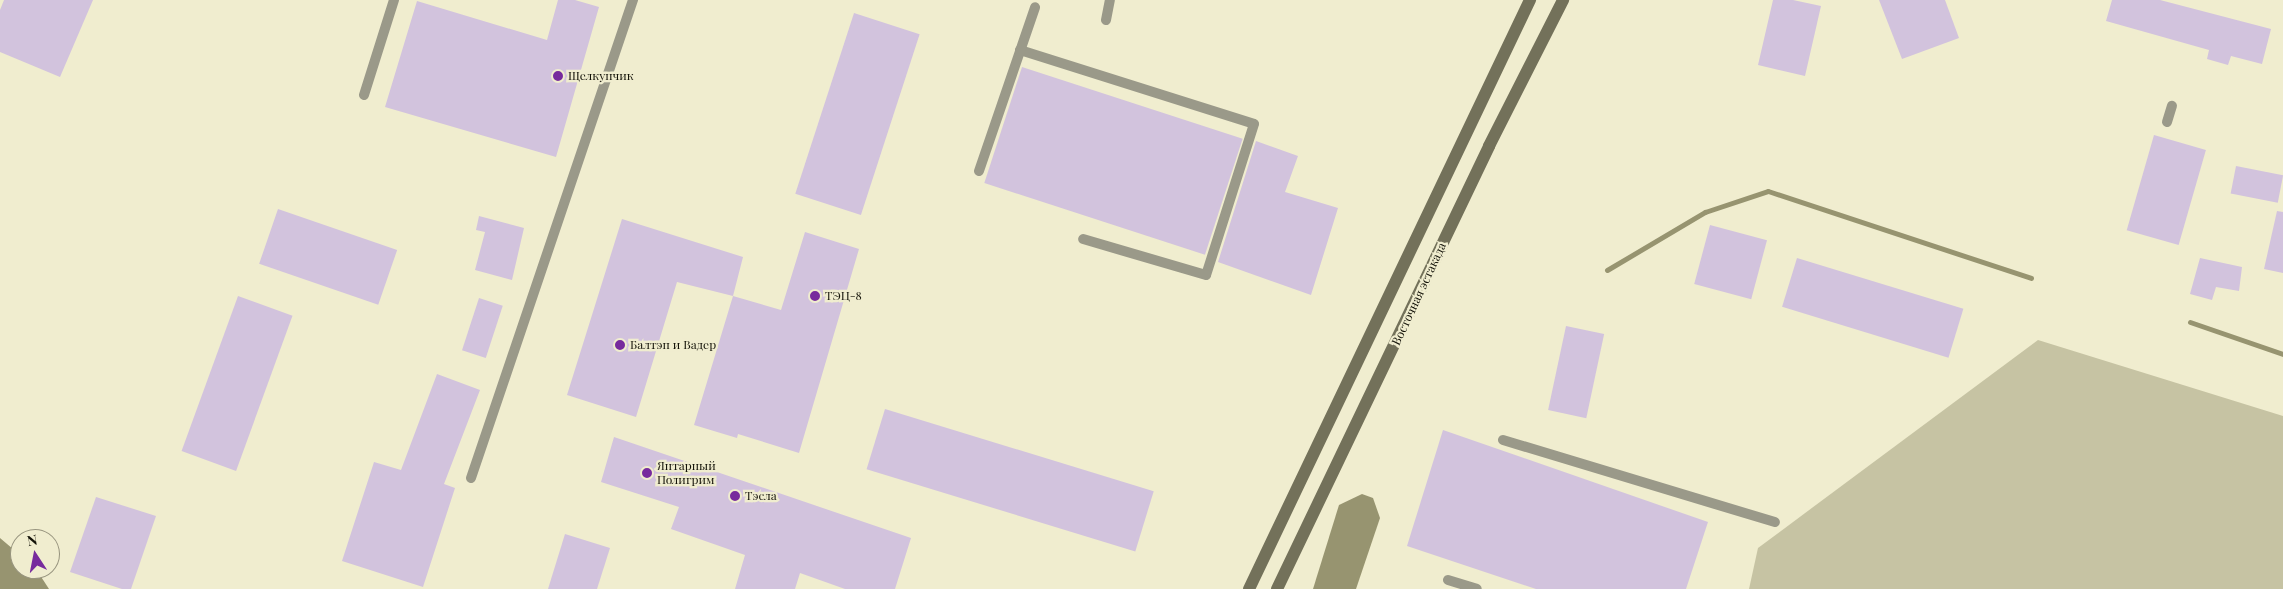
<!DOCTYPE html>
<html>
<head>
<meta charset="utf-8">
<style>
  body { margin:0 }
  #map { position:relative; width:2283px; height:589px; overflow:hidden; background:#f0edcf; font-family:"Playfair Display",serif }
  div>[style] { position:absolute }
  .green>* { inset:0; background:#c6c3a3 }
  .water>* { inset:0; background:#979470 }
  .stream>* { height:5px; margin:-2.5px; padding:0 2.5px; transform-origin:2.5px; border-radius:2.5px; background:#979470 }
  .building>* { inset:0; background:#d2c3dd; transform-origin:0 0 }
  .lane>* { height:10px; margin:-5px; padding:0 5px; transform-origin:5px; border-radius:5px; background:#9a9989 }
  .secondary>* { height:12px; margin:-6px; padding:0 6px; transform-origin:6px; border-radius:6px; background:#73715a }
  .dots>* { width:14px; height:14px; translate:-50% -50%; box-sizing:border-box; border:2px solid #f0edcf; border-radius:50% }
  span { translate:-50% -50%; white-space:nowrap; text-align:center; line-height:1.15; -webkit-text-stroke:4.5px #f0edcf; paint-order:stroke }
  .poi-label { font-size:12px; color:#131208 }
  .left { translate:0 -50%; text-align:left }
  .street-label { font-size:12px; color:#131208 }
  .north { position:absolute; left:10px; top:529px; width:50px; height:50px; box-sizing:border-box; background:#f0edcf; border:1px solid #98957f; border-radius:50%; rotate:349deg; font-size:14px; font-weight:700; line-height:20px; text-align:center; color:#131208 }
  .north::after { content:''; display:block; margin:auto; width:18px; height:22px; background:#772b9d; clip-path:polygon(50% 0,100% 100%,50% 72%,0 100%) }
</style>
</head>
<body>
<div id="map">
  <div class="green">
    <i style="clip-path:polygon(2038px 340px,2283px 416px,2283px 589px,1749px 589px,1758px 548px)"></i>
  </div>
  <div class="water">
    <i style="clip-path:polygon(1362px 494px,1373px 498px,1380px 518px,1356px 589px,1313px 589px,1339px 505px)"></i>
    <i style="clip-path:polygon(0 538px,20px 555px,20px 569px,36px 569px,49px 589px,0 589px)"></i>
  </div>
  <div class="stream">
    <i style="left:1607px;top:270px;width:114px;rotate:-30.6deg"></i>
    <i style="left:1705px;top:212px;width:66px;rotate:-18.4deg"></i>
    <i style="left:1768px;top:191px;width:277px;rotate:18.3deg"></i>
    <i style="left:2190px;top:322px;width:98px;rotate:19deg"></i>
  </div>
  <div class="building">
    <i style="clip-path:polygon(4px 0,93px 0,60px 77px,0 52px,0 10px)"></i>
    <i style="clip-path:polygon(558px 0,575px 0,599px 7px,556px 157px,385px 107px,417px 1px,547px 40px)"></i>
    <i style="clip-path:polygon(1773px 0,1793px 0,1821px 6px,1805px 76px,1758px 65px)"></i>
    <i style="clip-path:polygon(1879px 0,1945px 0,1959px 38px,1902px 59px)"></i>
    <i style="clip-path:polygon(2112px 0,2160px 0,2271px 29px,2262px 64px,2231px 56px,2228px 65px,2207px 59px,2209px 50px,2106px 21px)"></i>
    <i style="left:854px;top:13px;width:69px;height:190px;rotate:18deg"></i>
    <i style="left:1022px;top:67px;width:232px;height:122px;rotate:18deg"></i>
    <i style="left:2154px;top:135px;width:54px;height:99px;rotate:16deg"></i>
    <i style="clip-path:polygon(1256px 141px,1298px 156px,1285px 192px,1338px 208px,1311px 295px,1218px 262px)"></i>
    <i style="left:2236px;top:166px;width:48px;height:28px;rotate:11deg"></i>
    <i style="left:278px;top:209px;width:126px;height:58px;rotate:19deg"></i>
    <i style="clip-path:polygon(2277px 211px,2283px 212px,2283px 273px,2264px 269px)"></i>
    <i style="clip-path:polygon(479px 216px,524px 228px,512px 280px,475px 270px,485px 232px,476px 230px)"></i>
    <i style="clip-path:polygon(622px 219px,743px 257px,733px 296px,677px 282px,636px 417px,567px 395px)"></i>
    <i style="left:1710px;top:225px;width:59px;height:61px;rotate:15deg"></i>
    <i style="clip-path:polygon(805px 232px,859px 249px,799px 453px,738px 434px,737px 438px,694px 425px,733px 296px,781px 310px)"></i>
    <i style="left:1797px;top:258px;width:174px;height:51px;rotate:17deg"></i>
    <i style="clip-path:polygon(2200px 258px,2242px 267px,2239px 291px,2216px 287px,2212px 300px,2190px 294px)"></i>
    <i style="left:238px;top:296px;width:58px;height:165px;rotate:20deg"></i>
    <i style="left:479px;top:298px;width:25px;height:55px;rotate:18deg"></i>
    <i style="left:1566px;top:326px;width:39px;height:86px;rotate:12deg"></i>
    <i style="clip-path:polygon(437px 374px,480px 390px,444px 484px,455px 488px,423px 587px,342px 561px,374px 462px,401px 470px)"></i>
    <i style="left:885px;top:409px;width:281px;height:63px;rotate:17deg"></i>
    <i style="clip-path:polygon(1443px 430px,1708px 522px,1686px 589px,1536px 589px,1407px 546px)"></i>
    <i style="clip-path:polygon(614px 437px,911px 538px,895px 589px,845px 589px,800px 573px,795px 589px,735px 589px,745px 555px,671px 529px,679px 507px,601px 482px)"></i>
    <i style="clip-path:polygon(96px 497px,156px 516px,131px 589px,122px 589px,70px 572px)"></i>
    <i style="clip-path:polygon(565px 534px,610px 548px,597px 589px,548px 589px)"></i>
  </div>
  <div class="lane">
    <i style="left:1106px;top:20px;width:20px;rotate:-79deg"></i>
    <i style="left:1020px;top:50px;width:245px;rotate:17.5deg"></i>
    <i style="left:1254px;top:124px;width:158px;rotate:107.6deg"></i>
    <i style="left:1206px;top:275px;width:128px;rotate:-163.7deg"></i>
    <i style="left:364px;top:95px;width:100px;rotate:-72.5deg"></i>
    <i style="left:2167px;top:122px;width:17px;rotate:-73deg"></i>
    <i style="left:979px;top:171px;width:173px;rotate:-71.1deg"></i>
    <i style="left:1503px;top:440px;width:284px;rotate:16.8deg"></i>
    <i style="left:471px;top:478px;width:505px;rotate:-71.28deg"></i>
    <i style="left:1448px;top:580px;width:30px;rotate:17deg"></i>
  </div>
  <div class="secondary">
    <i style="left:1249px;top:589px;width:653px;rotate:-64.5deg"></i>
    <i style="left:1277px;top:589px;width:491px;rotate:-64.4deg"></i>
    <i style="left:1489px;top:146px;width:164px;rotate:-63.1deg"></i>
  </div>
  <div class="dots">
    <i style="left:558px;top:76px;background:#772b9d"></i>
    <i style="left:815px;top:296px;background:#772b9d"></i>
    <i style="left:620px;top:345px;background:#772b9d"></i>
    <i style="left:647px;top:473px;background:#772b9d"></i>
    <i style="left:735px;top:496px;background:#772b9d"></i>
  </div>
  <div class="poi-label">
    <span class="left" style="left:568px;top:76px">Щелкунчик</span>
    <span class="left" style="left:825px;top:296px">ТЭЦ-8</span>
    <span class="left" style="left:630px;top:345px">Балтэп и Вадер</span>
    <span class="left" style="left:657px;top:473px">Янтарный<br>Полигрим</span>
    <span class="left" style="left:745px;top:496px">Тэсла</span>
  </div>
  <div class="street-label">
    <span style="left:1419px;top:294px;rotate:-65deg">Восточная эстакада</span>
  </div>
  <div class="north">N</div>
</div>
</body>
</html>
